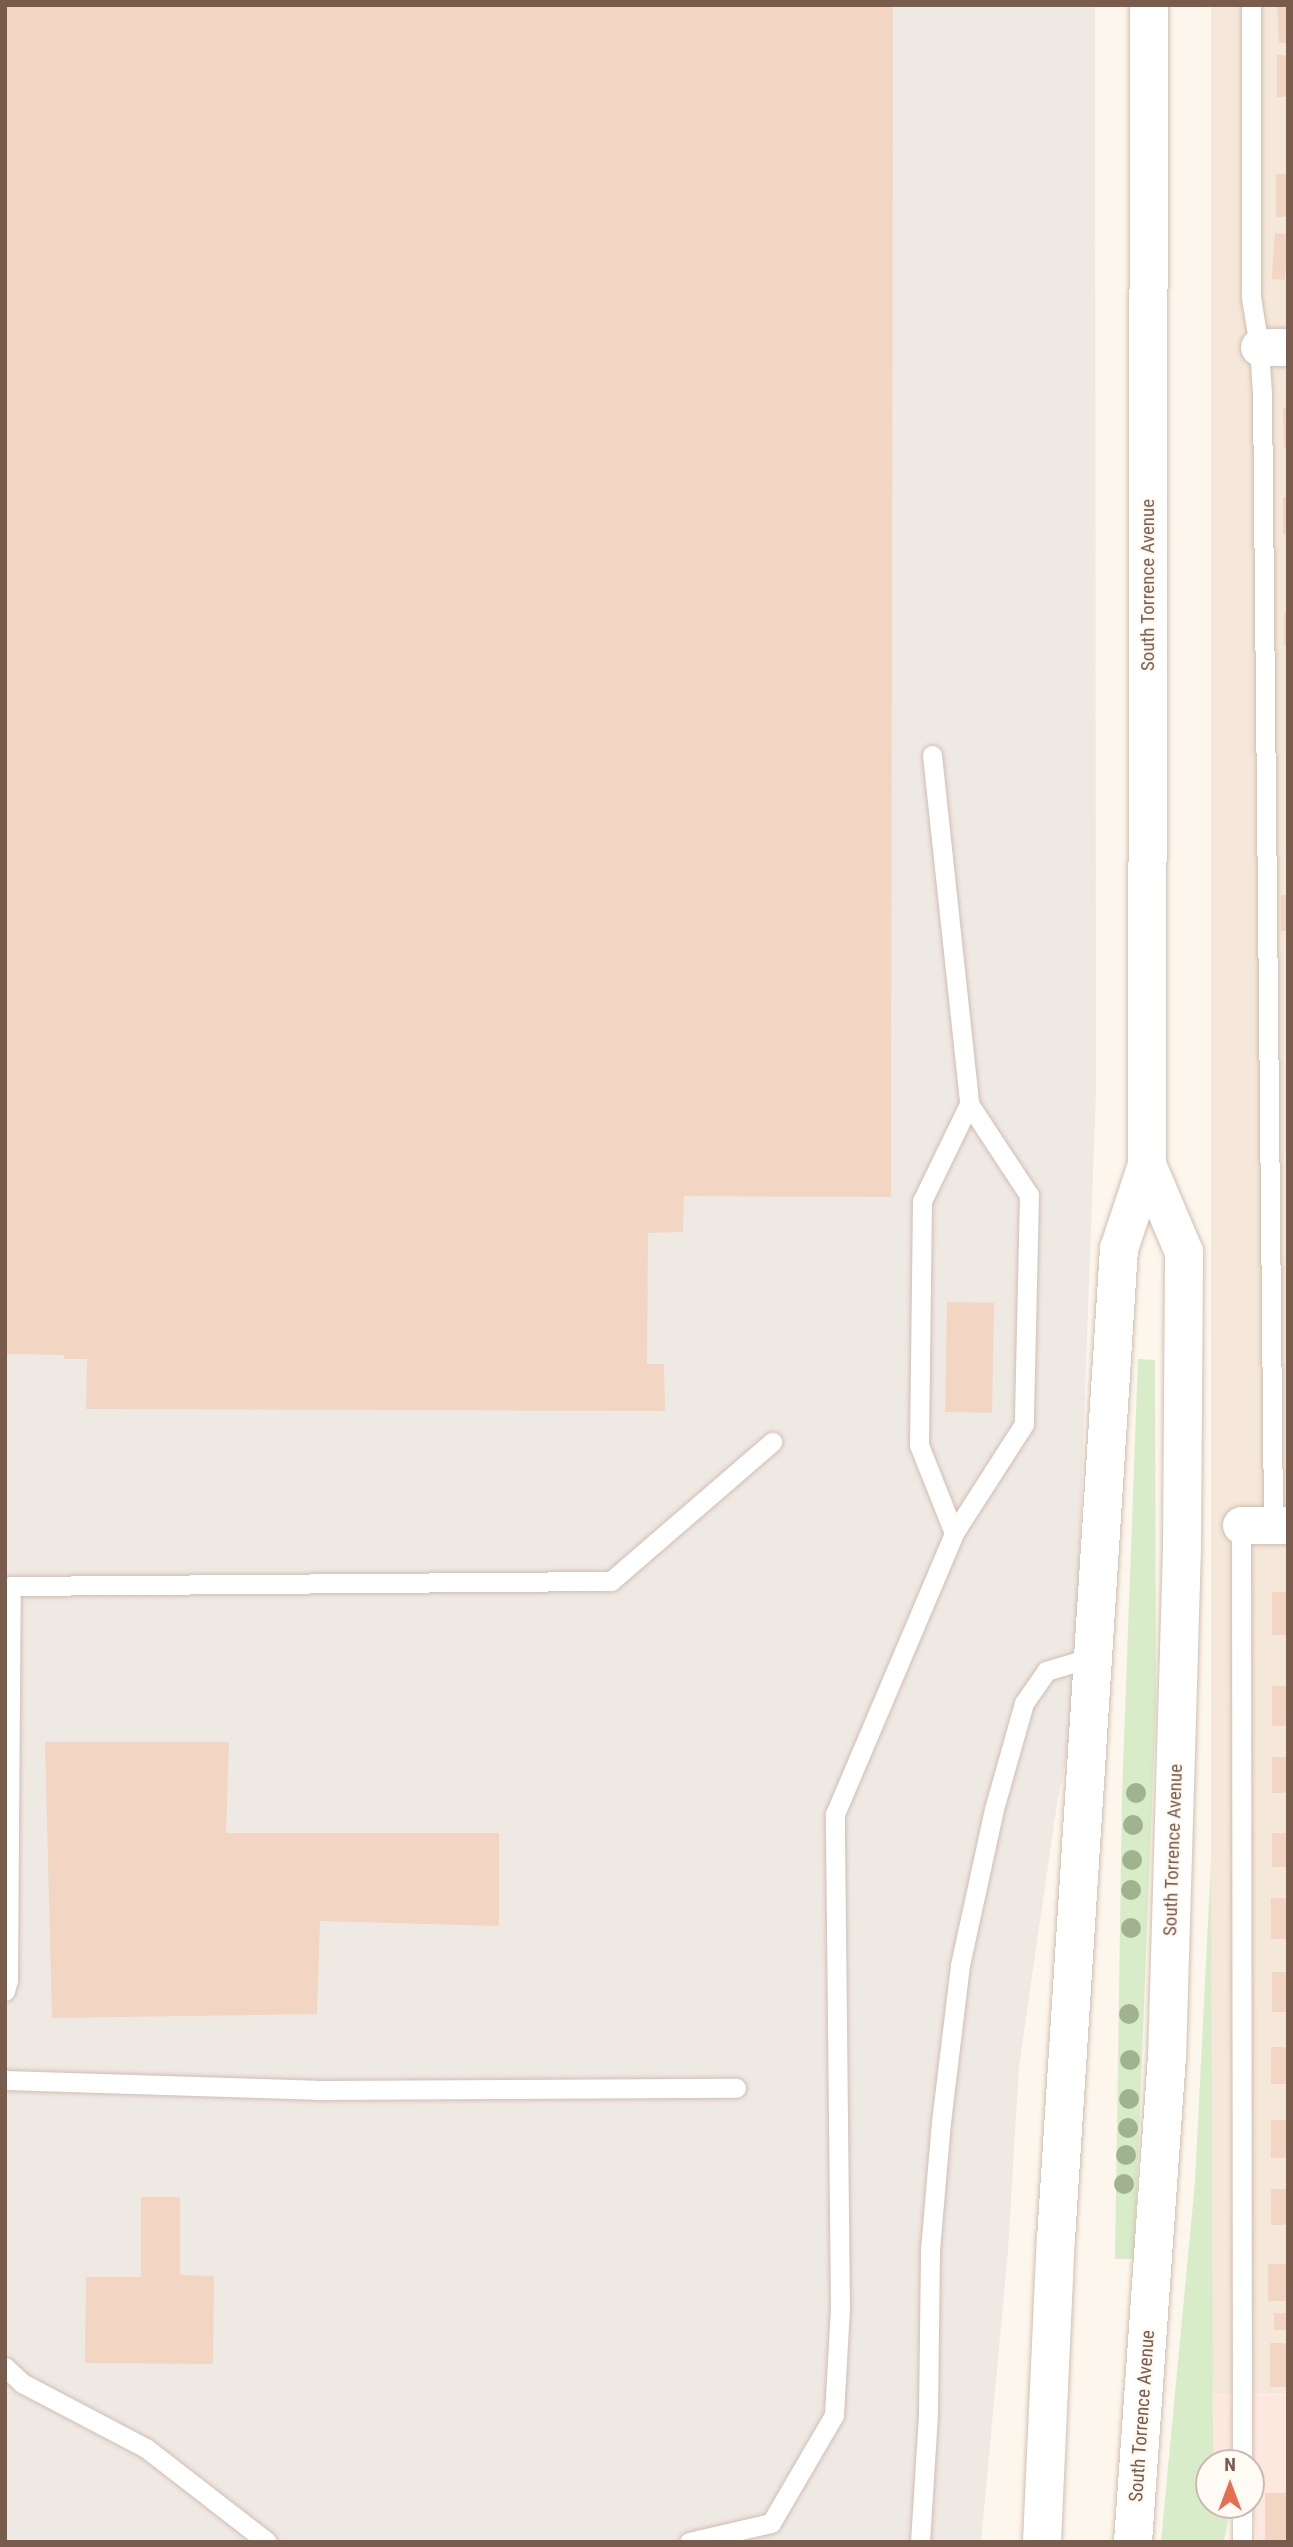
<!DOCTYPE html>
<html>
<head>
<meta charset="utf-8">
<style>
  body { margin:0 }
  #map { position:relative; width:1293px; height:2547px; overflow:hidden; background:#fdf6ec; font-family:"Roboto Condensed",sans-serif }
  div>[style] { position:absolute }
  .residential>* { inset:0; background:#f5e8da; transform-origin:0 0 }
  .commercial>* { inset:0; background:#fde8e0 }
  .industrial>* { inset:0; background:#efe9e4 }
  .green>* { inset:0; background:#d8ecc9 }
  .building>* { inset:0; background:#f3d5c3; transform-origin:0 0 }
  .roads { filter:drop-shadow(0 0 2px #d1beb0) drop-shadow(0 0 2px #d1beb0) }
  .service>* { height:19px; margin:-9.5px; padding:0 9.5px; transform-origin:9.5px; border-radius:9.5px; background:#fff }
  .minor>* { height:37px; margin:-18.5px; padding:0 18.5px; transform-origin:18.5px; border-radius:18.5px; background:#fff }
  .secondary>* { height:38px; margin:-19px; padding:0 19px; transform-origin:19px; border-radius:19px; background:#fff }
  .trees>* { width:20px; height:20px; margin:-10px; border-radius:50%; background:#a0b28e }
  span { translate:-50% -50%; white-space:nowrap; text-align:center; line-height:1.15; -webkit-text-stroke:5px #fffaf3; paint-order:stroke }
  .street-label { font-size:19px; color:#7a5c4d }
  .frame { position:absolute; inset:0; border:7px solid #7a5c4d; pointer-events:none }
  .north { position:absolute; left:1195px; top:2449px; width:70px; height:70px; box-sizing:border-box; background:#fffaf3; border:2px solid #cabbb1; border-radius:50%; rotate:0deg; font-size:19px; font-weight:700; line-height:28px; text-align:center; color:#7a5c4d }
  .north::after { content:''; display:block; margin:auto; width:24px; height:32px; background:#e76f51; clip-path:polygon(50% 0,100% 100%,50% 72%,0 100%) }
</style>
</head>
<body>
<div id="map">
  <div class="residential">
    <i style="left:1211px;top:5px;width:77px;height:2389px"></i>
  </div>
  <div class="commercial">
    <i style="clip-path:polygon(1211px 2394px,1288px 2395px,1288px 2542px,1256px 2542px,1251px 2463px,1213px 2463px)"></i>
  </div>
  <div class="industrial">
    <i style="clip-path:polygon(5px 5px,1095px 5px,1096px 1091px,1073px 1724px,1057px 1804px,1019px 2066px,1008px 2251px,981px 2542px,5px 2542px)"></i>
  </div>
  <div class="green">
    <i style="clip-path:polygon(1138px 1359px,1155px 1360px,1156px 1703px,1134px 2259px,1115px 2259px,1122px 1795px)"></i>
    <i style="clip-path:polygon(1211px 1862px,1213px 2463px,1209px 2463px,1209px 2505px,1231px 2505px,1224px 2542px,1161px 2542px,1195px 2182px)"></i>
  </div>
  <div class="building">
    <i style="clip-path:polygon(5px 5px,893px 5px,891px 1197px,684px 1196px,683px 1232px,648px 1233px,647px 1364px,664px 1364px,665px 1411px,86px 1409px,87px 1359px,64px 1359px,64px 1355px,5px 1354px)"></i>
    <i style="clip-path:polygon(1277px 5px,1288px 5px,1288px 43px,1279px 43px)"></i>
    <i style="left:1277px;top:55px;width:11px;height:42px"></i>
    <i style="left:1276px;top:174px;width:12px;height:43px"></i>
    <i style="left:1275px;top:233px;width:13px;height:46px;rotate:4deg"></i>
    <i style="clip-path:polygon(1283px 408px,1288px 408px,1288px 448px,1284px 448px)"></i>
    <i style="left:1283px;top:497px;width:5px;height:37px"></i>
    <i style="left:1284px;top:613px;width:4px;height:33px"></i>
    <i style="left:1281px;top:895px;width:7px;height:36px"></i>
    <i style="left:947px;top:1302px;width:47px;height:110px;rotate:1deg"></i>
    <i style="left:1272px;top:1592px;width:16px;height:43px"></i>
    <i style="left:1272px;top:1686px;width:16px;height:40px"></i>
    <i style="clip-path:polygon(45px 1742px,229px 1742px,226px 1833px,499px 1833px,499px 1926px,320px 1921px,317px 2014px,52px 2018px)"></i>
    <i style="left:1272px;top:1757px;width:16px;height:36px"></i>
    <i style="left:1272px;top:1833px;width:16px;height:34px"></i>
    <i style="left:1288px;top:1898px;width:41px;height:17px;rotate:90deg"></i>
    <i style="left:1272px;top:1972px;width:16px;height:40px"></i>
    <i style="left:1288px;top:2047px;width:37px;height:17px;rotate:90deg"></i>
    <i style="left:1271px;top:2120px;width:17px;height:38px"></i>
    <i style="left:1271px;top:2189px;width:17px;height:36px"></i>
    <i style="clip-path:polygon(141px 2197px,180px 2197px,180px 2275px,214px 2276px,213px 2364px,85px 2363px,86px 2277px,141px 2277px)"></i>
    <i style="left:1288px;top:2264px;width:37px;height:20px;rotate:90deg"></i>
    <i style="left:1274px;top:2313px;width:14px;height:17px"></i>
    <i style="left:1270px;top:2343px;width:18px;height:44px"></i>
    <i style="left:1265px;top:2493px;width:23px;height:49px"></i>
  </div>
  <div class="roads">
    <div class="service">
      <i style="left:1251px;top:5px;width:292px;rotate:90deg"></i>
      <i style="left:1251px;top:297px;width:51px;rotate:80.9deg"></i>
      <i style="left:1259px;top:347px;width:46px;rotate:86.3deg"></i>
      <i style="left:1262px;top:393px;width:1132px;rotate:89.44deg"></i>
      <i style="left:932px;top:755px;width:351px;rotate:83.9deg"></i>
      <i style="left:969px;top:1104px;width:109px;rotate:56.6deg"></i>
      <i style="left:1029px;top:1195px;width:229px;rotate:91.3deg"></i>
      <i style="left:1024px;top:1424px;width:130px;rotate:122.7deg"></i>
      <i style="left:954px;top:1533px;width:95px;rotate:-111.7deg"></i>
      <i style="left:919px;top:1445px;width:244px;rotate:-89.3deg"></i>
      <i style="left:922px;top:1201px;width:108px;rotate:-64.1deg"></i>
      <i style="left:1241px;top:1525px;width:938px;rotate:89.94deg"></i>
      <i style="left:5px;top:1991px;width:11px;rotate:-75deg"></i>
      <i style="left:8px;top:1980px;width:394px;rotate:-89.6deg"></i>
      <i style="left:11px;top:1586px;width:600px;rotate:-0.48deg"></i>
      <i style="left:611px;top:1581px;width:213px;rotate:-40.8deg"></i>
      <i style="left:5px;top:2080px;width:311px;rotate:1.8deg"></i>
      <i style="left:316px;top:2090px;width:420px;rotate:-0.3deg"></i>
      <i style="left:5px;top:2367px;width:23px;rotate:43deg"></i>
      <i style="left:22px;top:2383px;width:140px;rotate:27.7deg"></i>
      <i style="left:146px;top:2448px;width:153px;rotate:37.8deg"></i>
      <i style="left:1242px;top:2505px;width:37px;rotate:90deg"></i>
      <i style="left:689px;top:2542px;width:84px;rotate:-13deg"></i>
      <i style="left:771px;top:2523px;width:125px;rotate:-59.7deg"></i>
      <i style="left:834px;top:2415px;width:106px;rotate:-86.8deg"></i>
      <i style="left:840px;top:2309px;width:495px;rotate:-90.6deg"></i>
      <i style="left:835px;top:1814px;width:305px;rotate:-67deg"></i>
      <i style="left:920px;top:2542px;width:128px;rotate:-86.4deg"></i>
      <i style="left:928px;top:2414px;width:164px;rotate:-89.3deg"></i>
      <i style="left:930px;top:2250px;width:128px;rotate:-85.1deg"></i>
      <i style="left:941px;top:2122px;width:158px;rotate:-83.1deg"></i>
      <i style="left:960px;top:1965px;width:160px;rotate:-77.7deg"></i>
      <i style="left:994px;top:1809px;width:110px;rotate:-74.2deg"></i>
      <i style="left:1024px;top:1703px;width:39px;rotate:-55deg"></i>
      <i style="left:1046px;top:1671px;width:49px;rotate:-16.6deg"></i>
    </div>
    <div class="minor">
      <i style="left:1259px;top:347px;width:29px"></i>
      <i style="left:1241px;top:1525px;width:47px"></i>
    </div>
    <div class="secondary">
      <i style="left:1042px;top:2542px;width:303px;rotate:-87.4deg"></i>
      <i style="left:1056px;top:2239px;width:992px;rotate:-86.36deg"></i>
      <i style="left:1119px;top:1249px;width:89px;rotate:-71.6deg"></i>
      <i style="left:1147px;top:1165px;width:1160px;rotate:-89.9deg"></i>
      <i style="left:1133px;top:2542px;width:484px;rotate:-86deg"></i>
      <i style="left:1167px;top:2059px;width:512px;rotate:-88.32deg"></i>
      <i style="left:1182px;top:1547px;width:295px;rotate:-89.6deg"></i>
      <i style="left:1184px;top:1252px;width:95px;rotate:-113deg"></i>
    </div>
  </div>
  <div class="trees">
    <i style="left:1136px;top:1793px"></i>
    <i style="left:1133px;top:1825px"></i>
    <i style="left:1132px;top:1860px"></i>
    <i style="left:1131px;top:1890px"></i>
    <i style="left:1131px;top:1928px"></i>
    <i style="left:1129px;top:2014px"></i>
    <i style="left:1130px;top:2060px"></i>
    <i style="left:1129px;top:2099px"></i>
    <i style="left:1128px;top:2128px"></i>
    <i style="left:1126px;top:2155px"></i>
    <i style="left:1124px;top:2184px"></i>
  </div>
  <div class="street-label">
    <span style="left:1148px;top:585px;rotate:-90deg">South Torrence Avenue</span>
    <span style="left:1173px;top:1850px;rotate:-88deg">South Torrence Avenue</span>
    <span style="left:1142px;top:2416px;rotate:-86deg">South Torrence Avenue</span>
  </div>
  <div class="frame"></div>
  <div class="north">N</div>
</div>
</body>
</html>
